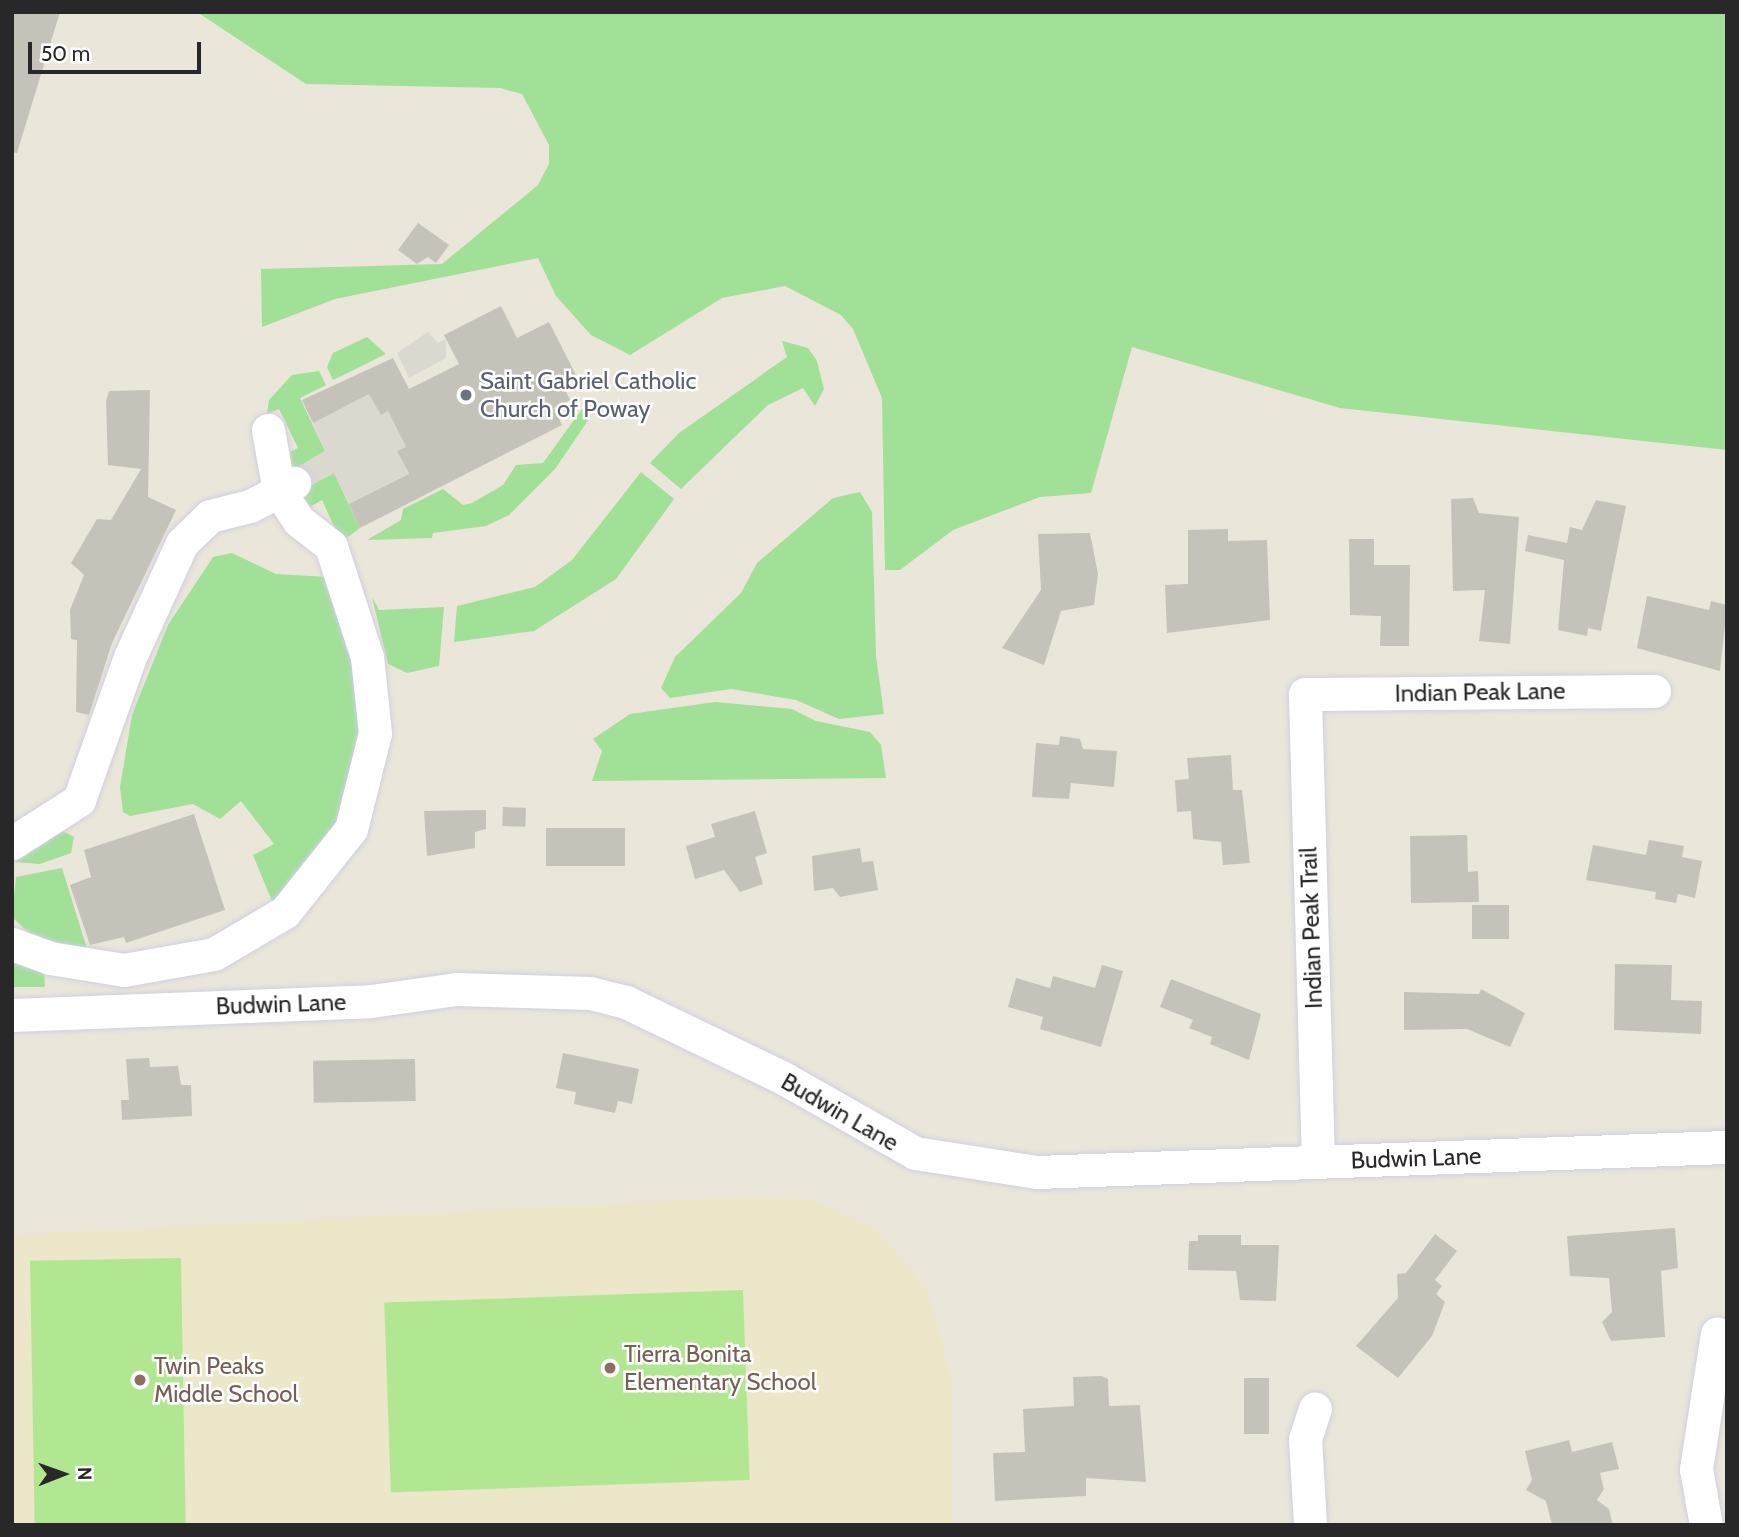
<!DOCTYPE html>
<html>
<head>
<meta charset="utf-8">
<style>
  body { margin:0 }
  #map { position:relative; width:1739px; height:1537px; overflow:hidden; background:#eae6d9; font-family:Cabin,sans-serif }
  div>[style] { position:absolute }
  .education>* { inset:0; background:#ece7c9 }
  .green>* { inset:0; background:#a1e097 }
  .pitch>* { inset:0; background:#b2e792; transform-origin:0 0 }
  .plaza>* { inset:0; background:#dbd8d0 }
  .building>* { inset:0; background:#c5c3b9; transform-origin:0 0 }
  .roads { filter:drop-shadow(0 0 2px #cfcfe1) drop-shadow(0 0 2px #cfcfe1) }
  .minor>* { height:33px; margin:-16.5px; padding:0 16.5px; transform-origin:16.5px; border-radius:16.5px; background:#fff }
  .dots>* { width:19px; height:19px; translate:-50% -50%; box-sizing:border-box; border:4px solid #fff; border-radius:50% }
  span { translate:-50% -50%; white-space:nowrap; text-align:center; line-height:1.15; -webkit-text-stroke:5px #fff; paint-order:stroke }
  .worship-label { font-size:24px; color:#5b616d }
  .left { translate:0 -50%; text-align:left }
  .street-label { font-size:24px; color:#282828 }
  .education-label { font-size:24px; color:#785e54 }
  .frame { position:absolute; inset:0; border:14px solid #282828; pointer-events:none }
  .north { position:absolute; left:28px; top:1439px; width:70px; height:70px; -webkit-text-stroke:5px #fff; paint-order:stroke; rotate:89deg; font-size:19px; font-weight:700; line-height:28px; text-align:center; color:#282828 }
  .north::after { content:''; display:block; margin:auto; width:24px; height:32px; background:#282828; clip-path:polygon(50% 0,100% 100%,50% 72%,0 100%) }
  .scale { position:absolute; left:28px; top:42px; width:173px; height:32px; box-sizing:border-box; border:4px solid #282828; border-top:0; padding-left:9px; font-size:21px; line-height:24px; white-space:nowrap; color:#282828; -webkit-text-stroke:5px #fff; paint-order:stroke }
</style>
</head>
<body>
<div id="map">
  <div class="education">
    <i style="clip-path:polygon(760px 1196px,814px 1201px,877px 1229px,929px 1293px,952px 1382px,952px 1525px,12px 1525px,12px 1235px)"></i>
  </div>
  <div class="green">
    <i style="clip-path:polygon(197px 12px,1727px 12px,1727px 450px,1340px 408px,1132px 347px,1091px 493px,1040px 497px,953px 530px,900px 570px,885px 570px,882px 398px,853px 329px,841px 315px,785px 286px,722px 298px,630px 355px,591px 335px,556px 296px,538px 258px,335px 299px,262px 327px,261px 269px,442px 264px,538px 185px,549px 164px,549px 145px,522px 94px,500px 88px,306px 84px)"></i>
    <i style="clip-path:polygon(367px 337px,386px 354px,333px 380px,327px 367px,333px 353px)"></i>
    <i style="clip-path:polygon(782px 341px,808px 348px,817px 361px,824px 389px,815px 406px,803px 388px,768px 405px,681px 489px,650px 463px,679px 433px,787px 357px)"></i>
    <i style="clip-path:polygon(319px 371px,326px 385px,300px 398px,325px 451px,288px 473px,282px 456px,298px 448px,279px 409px,267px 414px,269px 400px,292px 375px)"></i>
    <i style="clip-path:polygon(582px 409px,591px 416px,555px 469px,509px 515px,486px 526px,433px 533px,432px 538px,367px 540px,401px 520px,403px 509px,443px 489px,463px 505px,472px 503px,503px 485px,516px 465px,543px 463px)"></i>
    <i style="clip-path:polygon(641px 472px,674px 499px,616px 579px,534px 631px,454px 642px,457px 606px,535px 587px,572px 560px)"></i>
    <i style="clip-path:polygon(334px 473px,360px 528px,341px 542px,322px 500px,308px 508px,298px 492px)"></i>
    <i style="clip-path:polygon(860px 492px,872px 512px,876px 656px,884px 714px,839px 719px,796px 700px,731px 689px,670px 698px,661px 688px,675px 657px,741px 593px,757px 563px,833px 498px)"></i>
    <i style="clip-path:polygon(232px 553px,276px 574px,327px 577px,346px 624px,363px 731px,341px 818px,274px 906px,253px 855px,274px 844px,241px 801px,220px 819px,193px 804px,130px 816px,123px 812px,120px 787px,132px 715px,168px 625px,213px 557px)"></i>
    <i style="clip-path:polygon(372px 597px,379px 610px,444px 607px,439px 666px,407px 673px,388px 664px)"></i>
    <i style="clip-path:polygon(715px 702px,792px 709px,816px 721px,870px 732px,881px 745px,886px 778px,592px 781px,602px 751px,593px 739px,630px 714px)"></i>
    <i style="clip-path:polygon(55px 827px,74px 837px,71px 853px,40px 864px,15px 862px)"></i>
    <i style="clip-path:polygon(62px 868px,88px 952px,30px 934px,12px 917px,16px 877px)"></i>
    <i style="clip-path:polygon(12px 962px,44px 971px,45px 987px,12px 987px)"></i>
  </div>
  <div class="pitch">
    <i style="left:181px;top:1258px;width:267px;height:151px;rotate:89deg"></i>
    <i style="left:743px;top:1290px;width:190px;height:359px;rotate:88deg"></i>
  </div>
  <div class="plaza">
    <i style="clip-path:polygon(428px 332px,438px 343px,446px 339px,446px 358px,409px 378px,397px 353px)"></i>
    <i style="clip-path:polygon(370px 393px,381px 415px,388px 411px,406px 447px,397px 451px,408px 474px,349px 504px,334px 473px,298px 492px,288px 473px,325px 451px,313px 423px)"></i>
  </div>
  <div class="building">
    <i style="clip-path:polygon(12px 12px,60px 12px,17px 153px,12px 152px)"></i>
    <i style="clip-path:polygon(418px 223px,449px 245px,436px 263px,428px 257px,417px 264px,398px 250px)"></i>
    <i style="clip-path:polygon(501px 306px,517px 338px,549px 322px,576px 375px,562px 383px,570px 400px,554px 408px,562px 425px,360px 528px,349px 504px,409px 474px,397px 451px,406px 447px,388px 411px,381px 415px,369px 394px,313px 423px,302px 400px,393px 358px,409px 389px,459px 364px,444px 335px)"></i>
    <i style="clip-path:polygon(150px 390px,148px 497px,176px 510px,112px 643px,89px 715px,76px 712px,77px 640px,71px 639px,70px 610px,84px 575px,71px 563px,97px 519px,111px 520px,141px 469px,108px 465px,106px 401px,109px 391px)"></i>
    <i style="clip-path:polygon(1473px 498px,1479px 513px,1519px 517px,1510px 644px,1479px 641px,1485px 590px,1453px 591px,1451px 499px)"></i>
    <i style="clip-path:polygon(1596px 500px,1626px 506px,1601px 631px,1588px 628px,1587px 636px,1558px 630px,1564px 560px,1525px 551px,1528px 535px,1567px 543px,1570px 527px,1582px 530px)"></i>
    <i style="clip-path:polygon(1228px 529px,1228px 541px,1267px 540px,1270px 620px,1167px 633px,1165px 585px,1188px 584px,1188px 530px)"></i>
    <i style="clip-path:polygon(1090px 533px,1098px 574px,1094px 605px,1061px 611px,1044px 665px,1002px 648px,1041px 590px,1038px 534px)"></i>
    <i style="clip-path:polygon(1349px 539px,1374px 539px,1374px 565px,1410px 565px,1409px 646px,1380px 646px,1381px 616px,1350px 615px)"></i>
    <i style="clip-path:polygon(1647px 596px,1709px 610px,1711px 601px,1727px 605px,1720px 671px,1637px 648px)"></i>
    <i style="clip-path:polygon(1060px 736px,1080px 739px,1083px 749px,1117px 751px,1114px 787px,1071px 783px,1069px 799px,1032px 797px,1036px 743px,1059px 745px)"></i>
    <i style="clip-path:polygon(1231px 755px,1233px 790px,1242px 790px,1250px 863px,1223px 865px,1221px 842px,1193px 839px,1191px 811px,1177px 812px,1175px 780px,1189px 779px,1187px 758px)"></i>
    <i style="left:503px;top:807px;width:23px;height:19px;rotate:2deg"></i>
    <i style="clip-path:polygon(486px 810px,486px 829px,475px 832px,475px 848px,427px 856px,424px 811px)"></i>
    <i style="clip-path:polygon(755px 811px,767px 853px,755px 857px,763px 884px,740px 892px,724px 870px,695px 879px,686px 846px,715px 837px,711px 824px)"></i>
    <i style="clip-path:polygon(194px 814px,225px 910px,126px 943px,124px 937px,90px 945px,70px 885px,91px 877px,84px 850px)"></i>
    <i style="left:625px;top:828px;width:38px;height:79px;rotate:90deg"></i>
    <i style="clip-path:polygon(1467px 835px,1468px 872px,1478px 871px,1479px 902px,1411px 903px,1410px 836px)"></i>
    <i style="clip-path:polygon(1649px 840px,1684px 846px,1682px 857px,1702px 861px,1695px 898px,1678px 894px,1676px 903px,1655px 899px,1656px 892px,1586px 880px,1593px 845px,1646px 855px)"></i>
    <i style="clip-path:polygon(860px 848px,862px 862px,873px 861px,878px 890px,840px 897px,833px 888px,814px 891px,812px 856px)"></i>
    <i style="left:1472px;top:905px;width:37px;height:34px"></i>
    <i style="clip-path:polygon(1615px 964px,1672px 965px,1671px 1000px,1702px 1001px,1701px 1034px,1614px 1030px)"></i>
    <i style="clip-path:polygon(1102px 965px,1123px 971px,1101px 1047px,1040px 1029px,1043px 1017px,1008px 1007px,1016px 978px,1050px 988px,1053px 976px,1095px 988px)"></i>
    <i style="clip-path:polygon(1171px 979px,1261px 1014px,1249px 1060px,1210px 1044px,1212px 1037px,1189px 1028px,1193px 1020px,1160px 1007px)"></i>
    <i style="clip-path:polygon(1481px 989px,1525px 1013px,1510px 1047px,1467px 1029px,1404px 1030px,1404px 992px,1479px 994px)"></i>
    <i style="clip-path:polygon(563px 1053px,639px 1069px,632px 1104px,618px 1101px,615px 1113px,574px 1104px,576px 1092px,556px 1088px)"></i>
    <i style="clip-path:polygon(149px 1058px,150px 1067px,178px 1066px,181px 1085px,191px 1085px,192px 1116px,122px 1120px,121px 1100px,129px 1100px,126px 1059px)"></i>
    <i style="left:415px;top:1059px;width:42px;height:102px;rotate:89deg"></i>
    <i style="clip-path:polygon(1675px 1228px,1678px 1268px,1661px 1271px,1665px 1337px,1611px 1341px,1602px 1322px,1612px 1312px,1609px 1278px,1570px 1276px,1567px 1236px)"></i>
    <i style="clip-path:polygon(1435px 1234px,1457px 1251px,1435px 1280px,1442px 1286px,1436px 1294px,1445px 1302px,1432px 1336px,1398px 1378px,1356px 1346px,1398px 1298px,1397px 1274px,1406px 1273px)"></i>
    <i style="clip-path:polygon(1198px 1235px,1241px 1235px,1241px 1245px,1279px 1245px,1276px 1301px,1240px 1300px,1236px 1271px,1188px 1270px,1189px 1241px,1198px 1241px)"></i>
    <i style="clip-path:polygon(1102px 1376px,1108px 1379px,1109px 1406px,1140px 1405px,1146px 1482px,1086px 1478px,1086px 1496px,995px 1501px,993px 1453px,1025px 1452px,1023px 1409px,1074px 1406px,1073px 1377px)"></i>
    <i style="left:1244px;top:1378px;width:25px;height:56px"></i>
    <i style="clip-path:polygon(1569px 1440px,1572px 1452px,1612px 1442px,1619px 1469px,1600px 1473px,1604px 1489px,1597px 1500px,1609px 1509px,1613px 1525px,1552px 1525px,1546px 1501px,1526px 1490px,1532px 1480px,1525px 1451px)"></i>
  </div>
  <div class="roads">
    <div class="minor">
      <i style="left:12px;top:843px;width:80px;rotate:-32.7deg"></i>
      <i style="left:79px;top:800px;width:152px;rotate:-70.4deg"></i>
      <i style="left:130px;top:657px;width:125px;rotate:-65.5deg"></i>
      <i style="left:182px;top:543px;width:39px;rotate:-44deg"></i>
      <i style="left:210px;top:516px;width:41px;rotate:-14deg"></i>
      <i style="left:250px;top:506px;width:50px;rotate:-27.6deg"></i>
      <i style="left:12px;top:944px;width:40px;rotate:20.2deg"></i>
      <i style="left:50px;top:958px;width:75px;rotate:9.2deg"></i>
      <i style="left:124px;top:970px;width:91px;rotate:-10.1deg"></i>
      <i style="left:214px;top:954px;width:82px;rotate:-30.6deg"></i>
      <i style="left:285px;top:912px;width:106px;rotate:-51.5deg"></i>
      <i style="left:351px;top:829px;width:99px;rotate:-76deg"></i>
      <i style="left:375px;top:733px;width:76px;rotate:-96deg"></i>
      <i style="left:367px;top:657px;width:117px;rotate:-108deg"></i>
      <i style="left:331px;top:546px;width:41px;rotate:-142deg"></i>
      <i style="left:299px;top:521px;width:36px;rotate:-124deg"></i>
      <i style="left:279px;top:491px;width:62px;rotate:-100.2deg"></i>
      <i style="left:12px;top:1015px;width:359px;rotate:-2.2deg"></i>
      <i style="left:371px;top:1001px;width:86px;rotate:-8deg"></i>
      <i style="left:456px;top:989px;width:134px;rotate:1.7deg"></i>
      <i style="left:590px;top:993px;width:37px;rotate:14deg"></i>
      <i style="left:626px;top:1002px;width:177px;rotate:25.8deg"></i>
      <i style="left:785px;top:1079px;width:150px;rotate:29.6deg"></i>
      <i style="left:915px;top:1153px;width:123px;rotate:8.9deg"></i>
      <i style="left:1037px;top:1172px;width:690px;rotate:-2.08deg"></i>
      <i style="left:1318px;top:1162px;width:468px;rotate:-91.6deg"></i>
      <i style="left:1305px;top:694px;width:349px;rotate:-0.5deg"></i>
      <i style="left:1310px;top:1525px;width:86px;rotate:-93.3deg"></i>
      <i style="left:1305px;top:1439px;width:32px;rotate:-72deg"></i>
      <i style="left:1706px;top:1525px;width:57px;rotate:-100.1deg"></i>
      <i style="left:1696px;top:1469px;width:137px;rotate:-81.2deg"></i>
    </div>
  </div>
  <div class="dots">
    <i style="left:466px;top:395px;background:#6b7280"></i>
    <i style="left:610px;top:1368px;background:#8d6e63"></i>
    <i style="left:140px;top:1380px;background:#8d6e63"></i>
  </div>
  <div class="worship-label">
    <span class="left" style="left:480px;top:395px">Saint Gabriel Catholic<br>Church of Poway</span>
  </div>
  <div class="street-label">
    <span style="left:1480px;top:692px;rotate:-1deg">Indian Peak Lane</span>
    <span style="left:1311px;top:928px;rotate:-92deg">Indian Peak Trail</span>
    <span style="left:281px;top:1004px;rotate:-2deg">Budwin Lane</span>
    <span style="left:840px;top:1112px;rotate:30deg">Budwin Lane</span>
    <span style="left:1416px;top:1158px;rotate:-2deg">Budwin Lane</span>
  </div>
  <div class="education-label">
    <span class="left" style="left:624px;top:1368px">Tierra Bonita<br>Elementary School</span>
    <span class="left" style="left:154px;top:1380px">Twin Peaks<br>Middle School</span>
  </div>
  <div class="frame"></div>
  <div class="north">N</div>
  <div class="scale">50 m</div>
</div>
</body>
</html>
